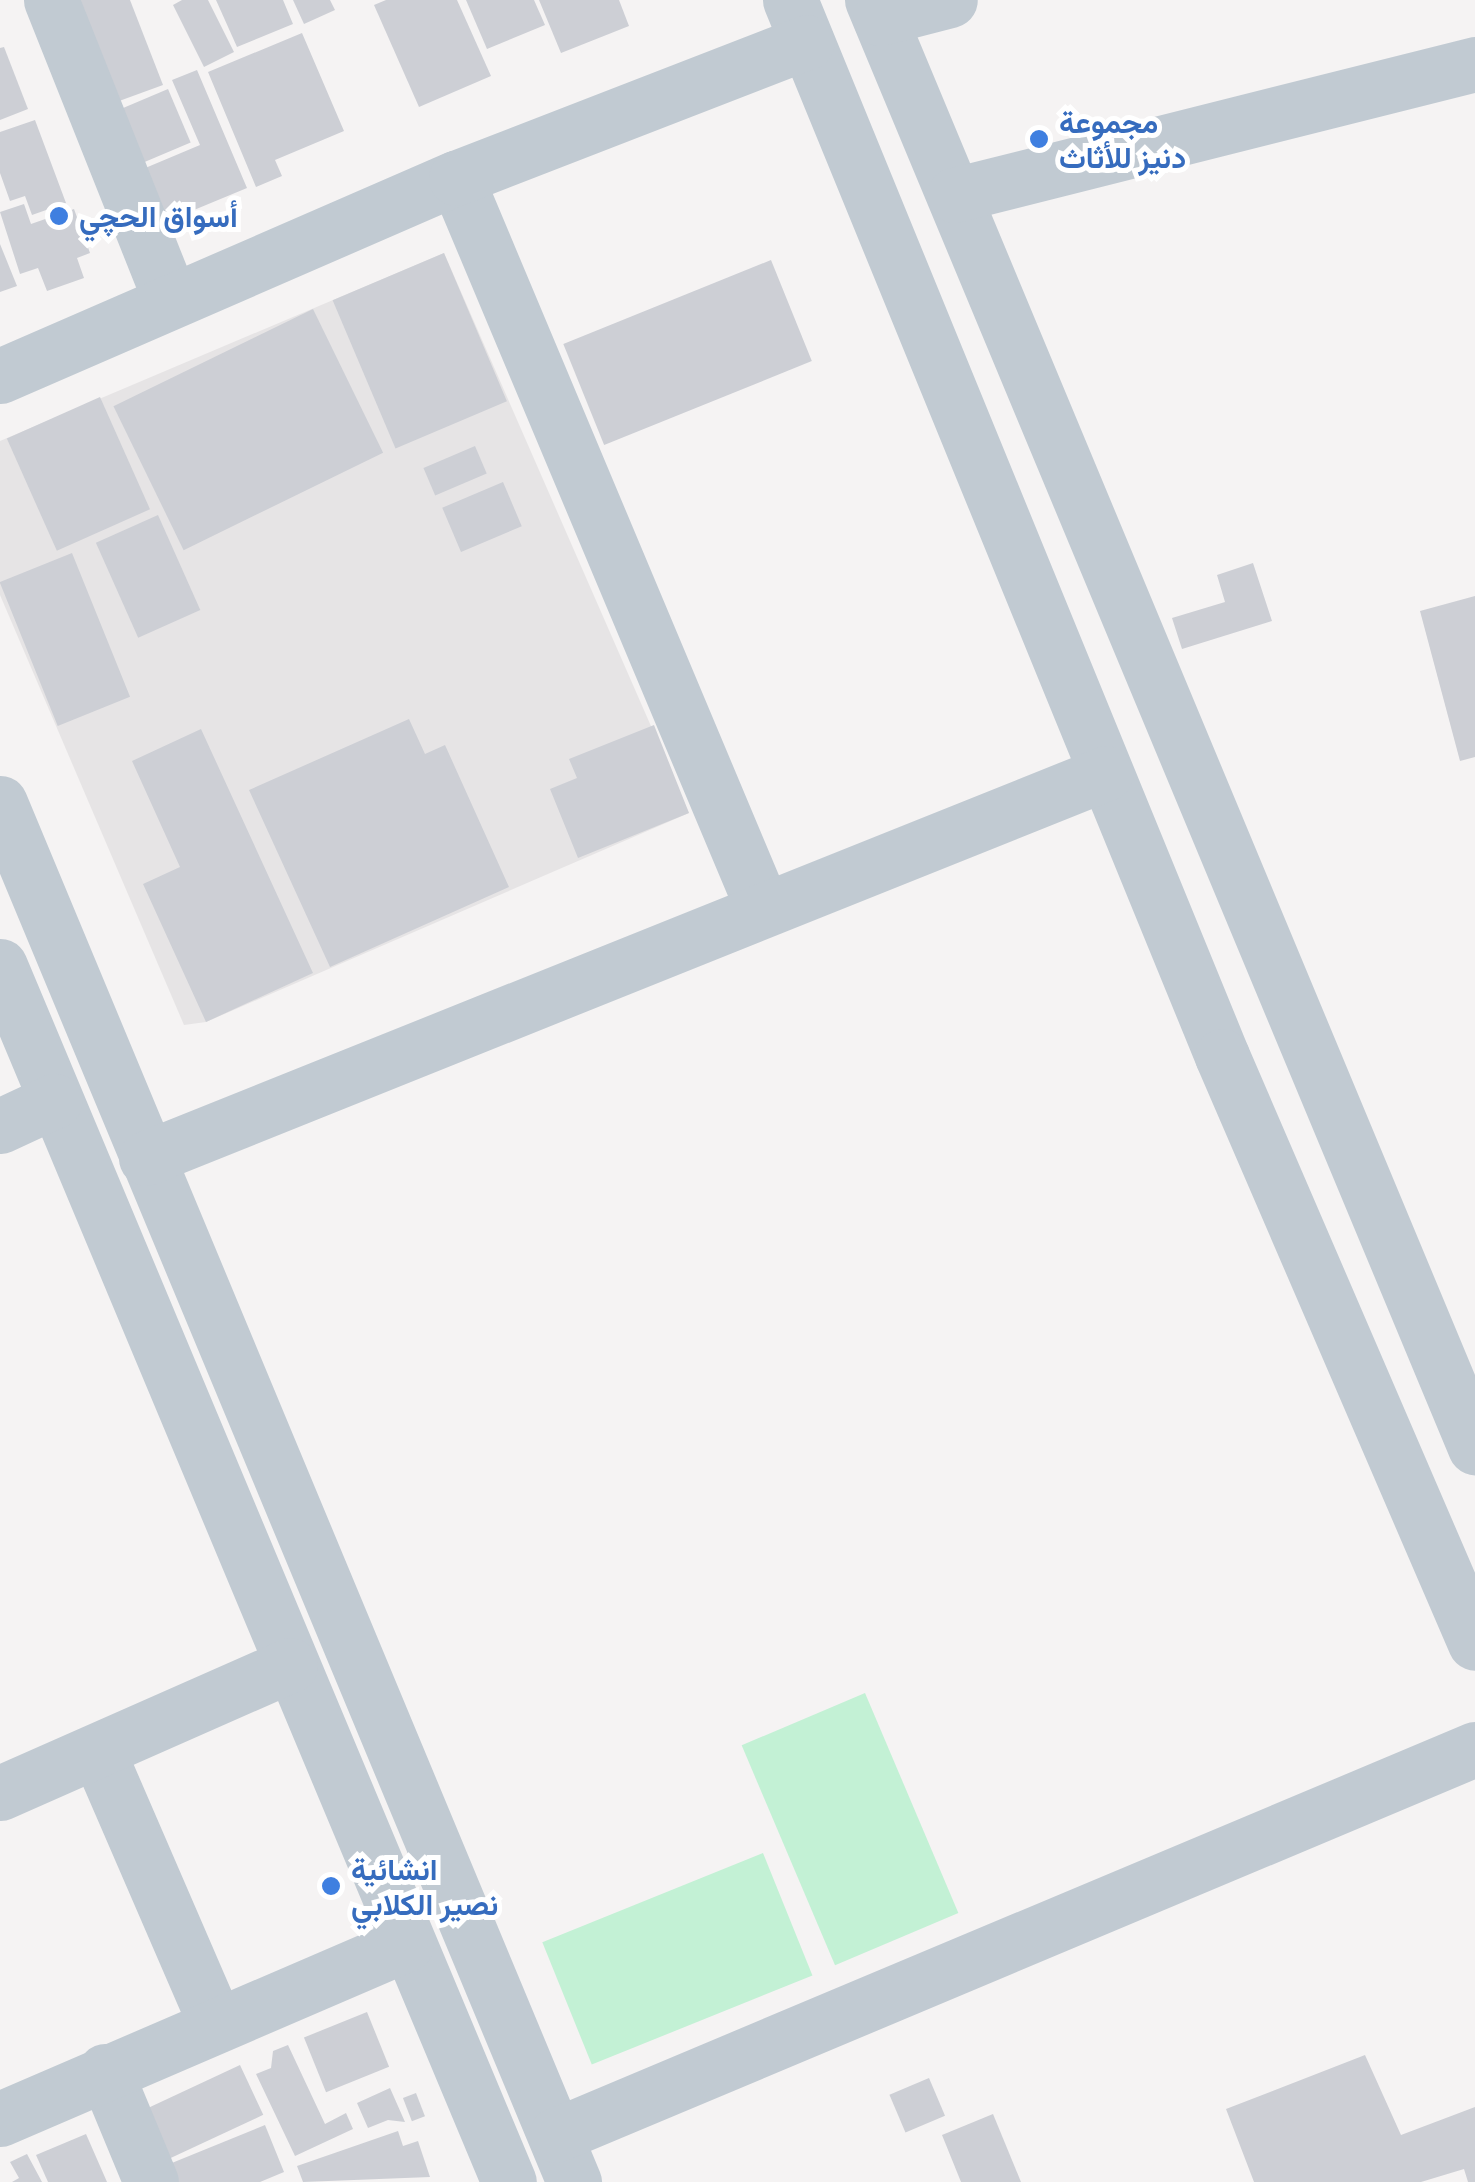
<!DOCTYPE html>
<html>
<head>
<meta charset="utf-8">
<style>
  body { margin:0 }
  #map { position:relative; width:1475px; height:2182px; overflow:hidden; background:#f5f3f3; font-family:"Archivo Narrow",Vazirmatn,sans-serif }
  div>[style] { position:absolute }
  .education>* { inset:0; background:#e6e4e5 }
  .green>* { inset:0; background:#c3f1d5; transform-origin:0 0 }
  .building>* { inset:0; background:#cdcfd5; transform-origin:0 0 }
  .minor>* { height:55px; margin:-27.5px; padding:0 27.5px; transform-origin:27.5px; border-radius:27.5px; background:#c1cad2 }
  .dots>* { width:28px; height:28px; translate:-50% -50%; box-sizing:border-box; border:5px solid #fff; border-radius:50% }
  span { translate:-50% -50%; white-space:nowrap; text-align:center; line-height:1.15; -webkit-text-stroke:10px #fff; paint-order:stroke }
  .shop-label { font-size:30px; color:#366cbe; font-weight:700 }
  .left { translate:0 -50%; text-align:left }
</style>
</head>
<body>
<div id="map">
  <div class="education">
    <i style="clip-path:polygon(444px 253px,689px 813px,206px 1022px,184px 1025px,0 595px,0 441px)"></i>
  </div>
  <div class="green">
    <i style="left:865px;top:1693px;width:239px;height:134px;rotate:67deg"></i>
    <i style="left:763px;top:1853px;width:132px;height:238px;rotate:68deg"></i>
  </div>
  <div class="building">
    <i style="clip-path:polygon(73px 0,130px 0,163px 85px,100px 108px)"></i>
    <i style="clip-path:polygon(182px 0,208px 0,234px 52px,204px 67px,173px 5px)"></i>
    <i style="clip-path:polygon(216px 0,283px 0,293px 24px,237px 47px)"></i>
    <i style="clip-path:polygon(293px 0,330px 0,335px 10px,304px 24px)"></i>
    <i style="clip-path:polygon(386px 0,457px 0,491px 76px,419px 107px,374px 5px)"></i>
    <i style="clip-path:polygon(466px 0,534px 0,545px 25px,487px 49px)"></i>
    <i style="clip-path:polygon(539px 0,619px 0,629px 26px,561px 53px)"></i>
    <i style="clip-path:polygon(302px 33px,344px 131px,275px 160px,282px 176px,256px 187px,208px 72px)"></i>
    <i style="clip-path:polygon(4px 47px,28px 109px,0 120px,0 48px)"></i>
    <i style="clip-path:polygon(197px 70px,247px 188px,153px 227px,131px 174px,200px 145px,172px 80px)"></i>
    <i style="left:168px;top:89px;width:58px;height:68px;rotate:67deg"></i>
    <i style="clip-path:polygon(35px 120px,66px 203px,32px 215px,25px 196px,10px 201px,0 173px,0 132px)"></i>
    <i style="clip-path:polygon(24px 204px,31px 224px,74px 209px,90px 253px,77px 258px,84px 278px,47px 291px,38px 268px,20px 274px,0 212px)"></i>
    <i style="clip-path:polygon(0 244px,17px 286px,0 292px)"></i>
    <i style="left:444px;top:253px;width:161px;height:121px;rotate:67deg"></i>
    <i style="left:771px;top:260px;width:109px;height:224px;rotate:68deg"></i>
    <i style="left:313px;top:309px;width:160px;height:222px;rotate:64deg"></i>
    <i style="left:100px;top:397px;width:123px;height:102px;rotate:66deg"></i>
    <i style="left:475px;top:446px;width:30px;height:56px;rotate:67deg"></i>
    <i style="left:503px;top:482px;width:48px;height:66px;rotate:67deg"></i>
    <i style="left:158px;top:515px;width:104px;height:68px;rotate:66deg"></i>
    <i style="left:72px;top:553px;width:155px;height:78px;rotate:68deg"></i>
    <i style="clip-path:polygon(1253px 563px,1272px 621px,1182px 649px,1172px 618px,1225px 602px,1217px 575px)"></i>
    <i style="clip-path:polygon(1475px 596px,1475px 757px,1460px 761px,1420px 611px)"></i>
    <i style="clip-path:polygon(409px 719px,425px 754px,445px 745px,509px 887px,330px 967px,249px 790px)"></i>
    <i style="clip-path:polygon(654px 725px,689px 813px,578px 858px,550px 789px,577px 778px,569px 759px)"></i>
    <i style="clip-path:polygon(201px 729px,313px 973px,206px 1022px,143px 884px,180px 867px,132px 761px)"></i>
    <i style="left:367px;top:2012px;width:59px;height:68px;rotate:68deg"></i>
    <i style="clip-path:polygon(288px 2045px,325px 2124px,346px 2113px,353px 2129px,295px 2156px,256px 2074px,271px 2068px,273px 2051px)"></i>
    <i style="clip-path:polygon(1365px 2055px,1401px 2135px,1475px 2107px,1475px 2182px,1468px 2182px,1464px 2169px,1421px 2182px,1254px 2182px,1226px 2109px)"></i>
    <i style="left:240px;top:2065px;width:55px;height:111px;rotate:65deg"></i>
    <i style="left:929px;top:2078px;width:41px;height:43px;rotate:67deg"></i>
    <i style="clip-path:polygon(390px 2088px,405px 2122px,388px 2120px,368px 2128px,357px 2103px)"></i>
    <i style="left:416px;top:2093px;width:25px;height:14px;rotate:69deg"></i>
    <i style="clip-path:polygon(993px 2114px,1021px 2182px,961px 2182px,942px 2135px)"></i>
    <i style="clip-path:polygon(265px 2125px,284px 2172px,260px 2182px,168px 2182px,162px 2167px)"></i>
    <i style="clip-path:polygon(398px 2131px,403px 2146px,418px 2141px,430px 2177px,303px 2182px,297px 2166px)"></i>
    <i style="clip-path:polygon(86px 2134px,107px 2182px,48px 2182px,36px 2155px)"></i>
    <i style="clip-path:polygon(27px 2154px,42px 2182px,12px 2182px,19px 2178px,10px 2162px)"></i>
  </div>
  <div class="minor">
    <i style="left:51px;top:0;width:324px;rotate:68.3deg"></i>
    <i style="left:790px;top:0;width:1141px;rotate:67.75deg"></i>
    <i style="left:1222px;top:1056px;width:639px;rotate:66.68deg"></i>
    <i style="left:872px;top:0;width:1568px;rotate:67.38deg"></i>
    <i style="left:880px;top:18px;width:72px;rotate:-14.4deg"></i>
    <i style="left:456px;top:178px;width:793px;rotate:67.22deg"></i>
    <i style="left:954px;top:195px;width:537px;rotate:-14.11deg"></i>
    <i style="left:0;top:376px;width:497px;rotate:-23.5deg"></i>
    <i style="left:456px;top:178px;width:376px;rotate:-21.2deg"></i>
    <i style="left:0;top:803px;width:1494px;rotate:67.4deg"></i>
    <i style="left:0;top:966px;width:1318px;rotate:67.29deg"></i>
    <i style="left:0;top:1126px;width:60px;rotate:-24.8deg"></i>
    <i style="left:146px;top:1158px;width:1034px;rotate:-21.85deg"></i>
    <i style="left:98px;top:1752px;width:294px;rotate:66.6deg"></i>
    <i style="left:0;top:1793px;width:317px;rotate:-23.8deg"></i>
    <i style="left:105px;top:2071px;width:120px;rotate:67.5deg"></i>
    <i style="left:0;top:2119px;width:442px;rotate:-23.3deg"></i>
    <i style="left:556px;top:2135px;width:997px;rotate:-22.78deg"></i>
  </div>
  <div class="dots">
    <i style="left:1039px;top:139px;background:#3f7fe0"></i>
    <i style="left:59px;top:216px;background:#3f7fe0"></i>
    <i style="left:331px;top:1886px;background:#3f7fe0"></i>
  </div>
  <div class="shop-label">
    <span class="left" style="left:1059px;top:139px">مجموعة<br>دنيز للأثاث</span>
    <span class="left" style="left:79px;top:216px">أسواق الحچي</span>
    <span class="left" style="left:351px;top:1886px">انشائية<br>نصير الكلابي</span>
  </div>
</div>
</body>
</html>
